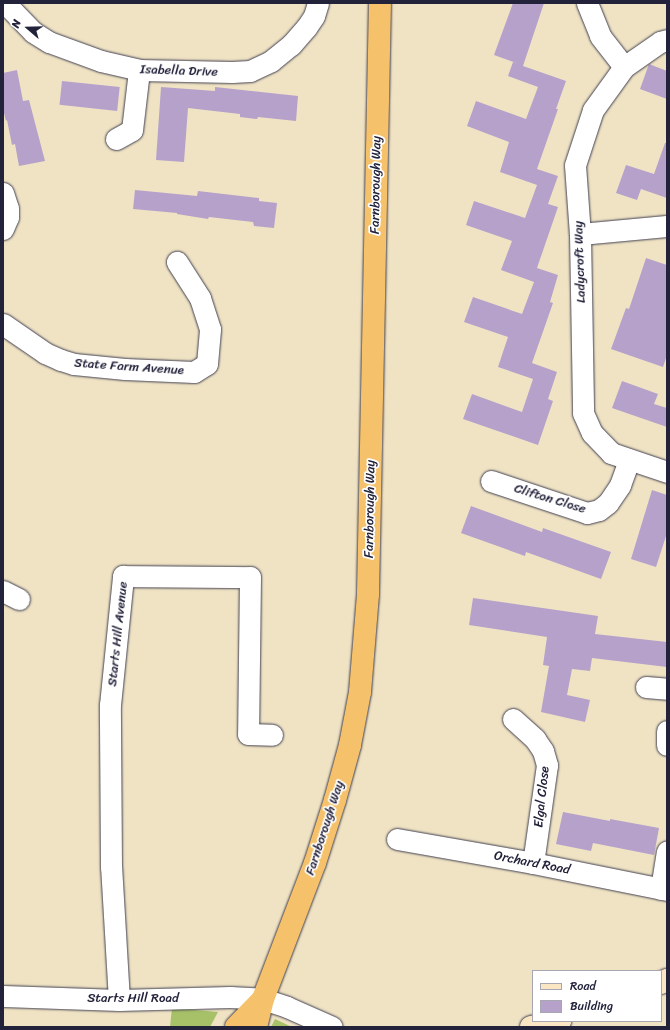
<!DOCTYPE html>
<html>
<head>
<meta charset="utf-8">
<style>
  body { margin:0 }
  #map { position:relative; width:670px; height:1030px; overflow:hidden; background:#efe3c4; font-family:Sriracha,sans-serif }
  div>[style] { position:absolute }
  .green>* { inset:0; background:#a6c168 }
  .building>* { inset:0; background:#b6a1cb; transform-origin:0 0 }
  .roads { filter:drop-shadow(0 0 1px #413f50) drop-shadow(0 0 1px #413f50) }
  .minor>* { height:21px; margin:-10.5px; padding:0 10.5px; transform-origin:10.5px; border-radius:10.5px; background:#fff }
  .secondary>* { height:22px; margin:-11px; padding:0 11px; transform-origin:11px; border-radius:11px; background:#fbe6c4 }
  .trunk>* { height:22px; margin:-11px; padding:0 11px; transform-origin:11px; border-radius:11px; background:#f5c16b }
  span { translate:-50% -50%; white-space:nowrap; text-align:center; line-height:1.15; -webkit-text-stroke:3.5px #fff; paint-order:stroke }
  .street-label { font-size:13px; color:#22223b }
  .frame { position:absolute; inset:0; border:4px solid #22223b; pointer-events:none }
  .legend { position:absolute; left:532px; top:970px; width:130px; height:52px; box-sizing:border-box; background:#fff; border:1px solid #a7a7b1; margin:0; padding:5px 7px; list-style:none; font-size:12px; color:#22223b }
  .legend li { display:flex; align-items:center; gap:8px; height:20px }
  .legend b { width:20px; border:1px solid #a7a7b1 }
  .north { position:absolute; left:8px; top:8px; width:40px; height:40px; -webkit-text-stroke:3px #fff; paint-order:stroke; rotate:290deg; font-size:11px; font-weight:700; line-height:16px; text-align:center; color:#22223b }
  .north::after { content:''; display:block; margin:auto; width:14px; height:18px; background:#22223b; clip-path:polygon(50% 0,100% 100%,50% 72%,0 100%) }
</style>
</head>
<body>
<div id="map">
  <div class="green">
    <i style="clip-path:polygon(172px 1008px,218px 1012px,210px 1027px,170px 1027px)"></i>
    <i style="clip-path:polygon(275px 1019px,292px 1027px,271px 1027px)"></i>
  </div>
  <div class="building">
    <i style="clip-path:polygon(513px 3px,544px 3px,523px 66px,566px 81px,556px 109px,558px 109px,537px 169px,558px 176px,548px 204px,558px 207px,537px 268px,558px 275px,550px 302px,553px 303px,532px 363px,557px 372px,548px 399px,553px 401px,538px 445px,463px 419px,472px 394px,522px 412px,533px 379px,498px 367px,508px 337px,464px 322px,473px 297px,522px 314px,534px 282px,501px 270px,512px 241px,466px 225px,474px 201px,525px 218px,537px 185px,500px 172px,509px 142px,467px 126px,476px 101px,526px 119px,538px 87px,508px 76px,513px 62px,519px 64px,494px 55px)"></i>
    <i style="clip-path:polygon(649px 64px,667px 71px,667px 99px,640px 89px)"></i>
    <i style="clip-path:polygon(17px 70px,23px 101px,29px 100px,45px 161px,19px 166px,15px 144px,12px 145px,7px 120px,6px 121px,3px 109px,3px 73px)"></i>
    <i style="left:62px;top:81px;width:58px;height:24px;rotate:6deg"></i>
    <i style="clip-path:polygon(161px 87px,215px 91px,215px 87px,298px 96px,296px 121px,258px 117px,257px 119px,240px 117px,240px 114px,188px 108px,184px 162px,156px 160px)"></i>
    <i style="clip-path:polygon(665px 143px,667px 143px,667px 198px,641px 189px,637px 200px,616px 193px,626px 165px,654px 174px)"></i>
    <i style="clip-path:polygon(135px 190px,197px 196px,198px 191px,259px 198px,259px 201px,277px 203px,274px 228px,254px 226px,253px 222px,209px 217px,208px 219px,177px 214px,177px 213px,133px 209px)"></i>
    <i style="clip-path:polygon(646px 258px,667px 265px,667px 355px,663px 367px,611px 349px,626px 308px,629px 309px)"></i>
    <i style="clip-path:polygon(622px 381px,658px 394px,654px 404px,667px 408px,667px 427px,612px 408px)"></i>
    <i style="clip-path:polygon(652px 490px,667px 495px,667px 533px,656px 567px,631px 559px)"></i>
    <i style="clip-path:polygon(471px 506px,542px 532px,543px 528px,611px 552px,601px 579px,526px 552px,525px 556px,461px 533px)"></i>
    <i style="clip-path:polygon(473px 598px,598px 616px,595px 634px,667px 642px,667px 667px,592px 658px,590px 671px,572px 669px,567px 695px,590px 700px,585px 722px,541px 712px,549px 666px,543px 665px,547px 637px,469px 625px)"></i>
    <i style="clip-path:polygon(563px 812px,610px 821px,610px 819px,659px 828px,654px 855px,593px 843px,591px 851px,556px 844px)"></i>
  </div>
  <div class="roads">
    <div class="minor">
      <i style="left:5px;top:3px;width:40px;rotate:46deg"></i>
      <i style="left:33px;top:32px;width:19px;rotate:32deg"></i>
      <i style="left:49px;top:42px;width:55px;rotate:20.1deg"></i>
      <i style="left:101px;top:61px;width:39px;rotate:13deg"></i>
      <i style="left:139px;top:70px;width:93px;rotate:1.2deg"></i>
      <i style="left:232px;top:72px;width:18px;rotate:-3deg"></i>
      <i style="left:250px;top:71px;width:23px;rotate:-25deg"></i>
      <i style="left:271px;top:61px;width:26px;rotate:-39deg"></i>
      <i style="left:291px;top:45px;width:23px;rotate:-49deg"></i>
      <i style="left:306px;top:28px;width:14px;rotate:-56deg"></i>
      <i style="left:314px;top:16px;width:14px;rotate:-73deg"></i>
      <i style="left:587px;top:3px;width:35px;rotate:68deg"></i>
      <i style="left:600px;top:36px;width:39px;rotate:52deg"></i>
      <i style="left:667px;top:40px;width:7px;rotate:164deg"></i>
      <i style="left:660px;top:42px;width:44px;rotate:145.2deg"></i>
      <i style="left:624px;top:67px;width:53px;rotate:125.8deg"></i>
      <i style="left:593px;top:110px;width:58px;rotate:108.1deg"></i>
      <i style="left:575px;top:165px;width:69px;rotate:85.9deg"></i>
      <i style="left:580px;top:234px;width:179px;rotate:89deg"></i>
      <i style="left:583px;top:413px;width:22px;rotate:66deg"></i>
      <i style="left:592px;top:433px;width:28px;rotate:46deg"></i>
      <i style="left:611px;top:453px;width:59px;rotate:18.7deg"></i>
      <i style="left:116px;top:139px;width:18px;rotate:-29deg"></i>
      <i style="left:132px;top:130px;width:60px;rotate:-83.3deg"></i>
      <i style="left:3px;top:193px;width:16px;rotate:72deg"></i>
      <i style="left:8px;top:208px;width:9px;rotate:90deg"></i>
      <i style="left:8px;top:217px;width:13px;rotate:113deg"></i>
      <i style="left:580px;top:234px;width:87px;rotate:-5.3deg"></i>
      <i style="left:3px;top:324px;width:51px;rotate:34.6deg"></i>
      <i style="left:45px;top:353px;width:17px;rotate:24deg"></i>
      <i style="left:61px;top:360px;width:14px;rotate:17deg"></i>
      <i style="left:74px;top:364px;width:51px;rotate:5.6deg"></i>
      <i style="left:125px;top:369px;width:69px;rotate:2.5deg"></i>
      <i style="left:194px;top:372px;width:15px;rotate:-32deg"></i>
      <i style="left:207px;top:364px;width:35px;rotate:-85deg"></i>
      <i style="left:210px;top:329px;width:33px;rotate:-108deg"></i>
      <i style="left:200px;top:298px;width:43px;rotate:-122.6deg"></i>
      <i style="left:491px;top:481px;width:101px;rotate:18.4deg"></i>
      <i style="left:587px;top:513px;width:12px;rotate:-14deg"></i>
      <i style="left:599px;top:510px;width:11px;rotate:-38deg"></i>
      <i style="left:608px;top:503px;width:22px;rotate:-56deg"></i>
      <i style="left:620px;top:485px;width:27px;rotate:-70deg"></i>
      <i style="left:3px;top:591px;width:18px;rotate:27deg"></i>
      <i style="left:646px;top:687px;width:21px;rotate:5deg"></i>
      <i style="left:513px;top:719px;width:30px;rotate:42deg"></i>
      <i style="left:535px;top:739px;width:14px;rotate:56deg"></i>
      <i style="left:543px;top:751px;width:15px;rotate:74deg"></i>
      <i style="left:547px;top:765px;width:99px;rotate:98.1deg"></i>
      <i style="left:667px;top:731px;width:14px;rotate:90deg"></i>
      <i style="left:397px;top:839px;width:138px;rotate:10deg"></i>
      <i style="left:533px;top:863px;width:137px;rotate:11.4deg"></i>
      <i style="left:661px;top:889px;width:38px;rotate:-81deg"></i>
      <i style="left:3px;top:996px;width:116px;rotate:2deg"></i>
      <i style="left:119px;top:1000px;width:111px;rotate:-1.5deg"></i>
      <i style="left:230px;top:997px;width:33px;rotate:3deg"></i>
      <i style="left:263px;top:999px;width:25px;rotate:18deg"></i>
      <i style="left:287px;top:1007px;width:49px;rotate:24deg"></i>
      <i style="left:119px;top:1000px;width:133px;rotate:-93.4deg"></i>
      <i style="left:111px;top:867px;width:162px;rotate:-90.4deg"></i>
      <i style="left:110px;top:705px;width:130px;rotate:-84.2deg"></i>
      <i style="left:123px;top:576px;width:127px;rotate:0.5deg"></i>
      <i style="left:250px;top:577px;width:157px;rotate:90.7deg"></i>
      <i style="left:248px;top:734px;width:24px;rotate:2deg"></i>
    </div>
    <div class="secondary">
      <i style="left:661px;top:983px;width:7px;rotate:-27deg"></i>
      <i style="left:531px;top:1027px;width:30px;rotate:-12deg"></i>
    </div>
    <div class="trunk">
      <i style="left:236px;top:1027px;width:37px;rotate:-46deg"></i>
      <i style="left:256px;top:1027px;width:29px;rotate:-76deg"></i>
      <i style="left:263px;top:999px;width:146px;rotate:-69.1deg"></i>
      <i style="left:315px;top:863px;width:66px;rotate:-72.4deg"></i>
      <i style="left:335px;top:800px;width:57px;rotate:-74.7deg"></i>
      <i style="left:350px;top:745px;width:54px;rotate:-79.3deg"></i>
      <i style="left:360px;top:692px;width:98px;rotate:-85.3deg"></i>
      <i style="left:368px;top:594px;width:591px;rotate:-88.84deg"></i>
    </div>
  </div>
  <div class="street-label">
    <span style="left:179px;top:71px;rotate:2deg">Isabella Drive</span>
    <span style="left:376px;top:185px;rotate:-89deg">Farnborough Way</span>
    <span style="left:580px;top:262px;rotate:-92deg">Ladycroft Way</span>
    <span style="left:129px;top:367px;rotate:4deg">State Farm Avenue</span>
    <span style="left:550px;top:499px;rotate:17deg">Clifton Close</span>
    <span style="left:370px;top:509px;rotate:-89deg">Farnborough Way</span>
    <span style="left:118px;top:634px;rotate:-84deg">Starts Hill Avenue</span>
    <span style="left:542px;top:797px;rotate:-84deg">Elgal Close</span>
    <span style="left:325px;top:828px;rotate:-72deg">Farnborough Way</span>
    <span style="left:532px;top:863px;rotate:11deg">Orchard Road</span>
    <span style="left:133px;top:998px">Starts Hill Road</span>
  </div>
  <div class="frame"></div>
  <ul class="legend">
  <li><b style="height:5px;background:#fbe6c4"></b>Road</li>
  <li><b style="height:11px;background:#b6a1cb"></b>Building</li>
  </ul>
  <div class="north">N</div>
</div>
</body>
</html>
